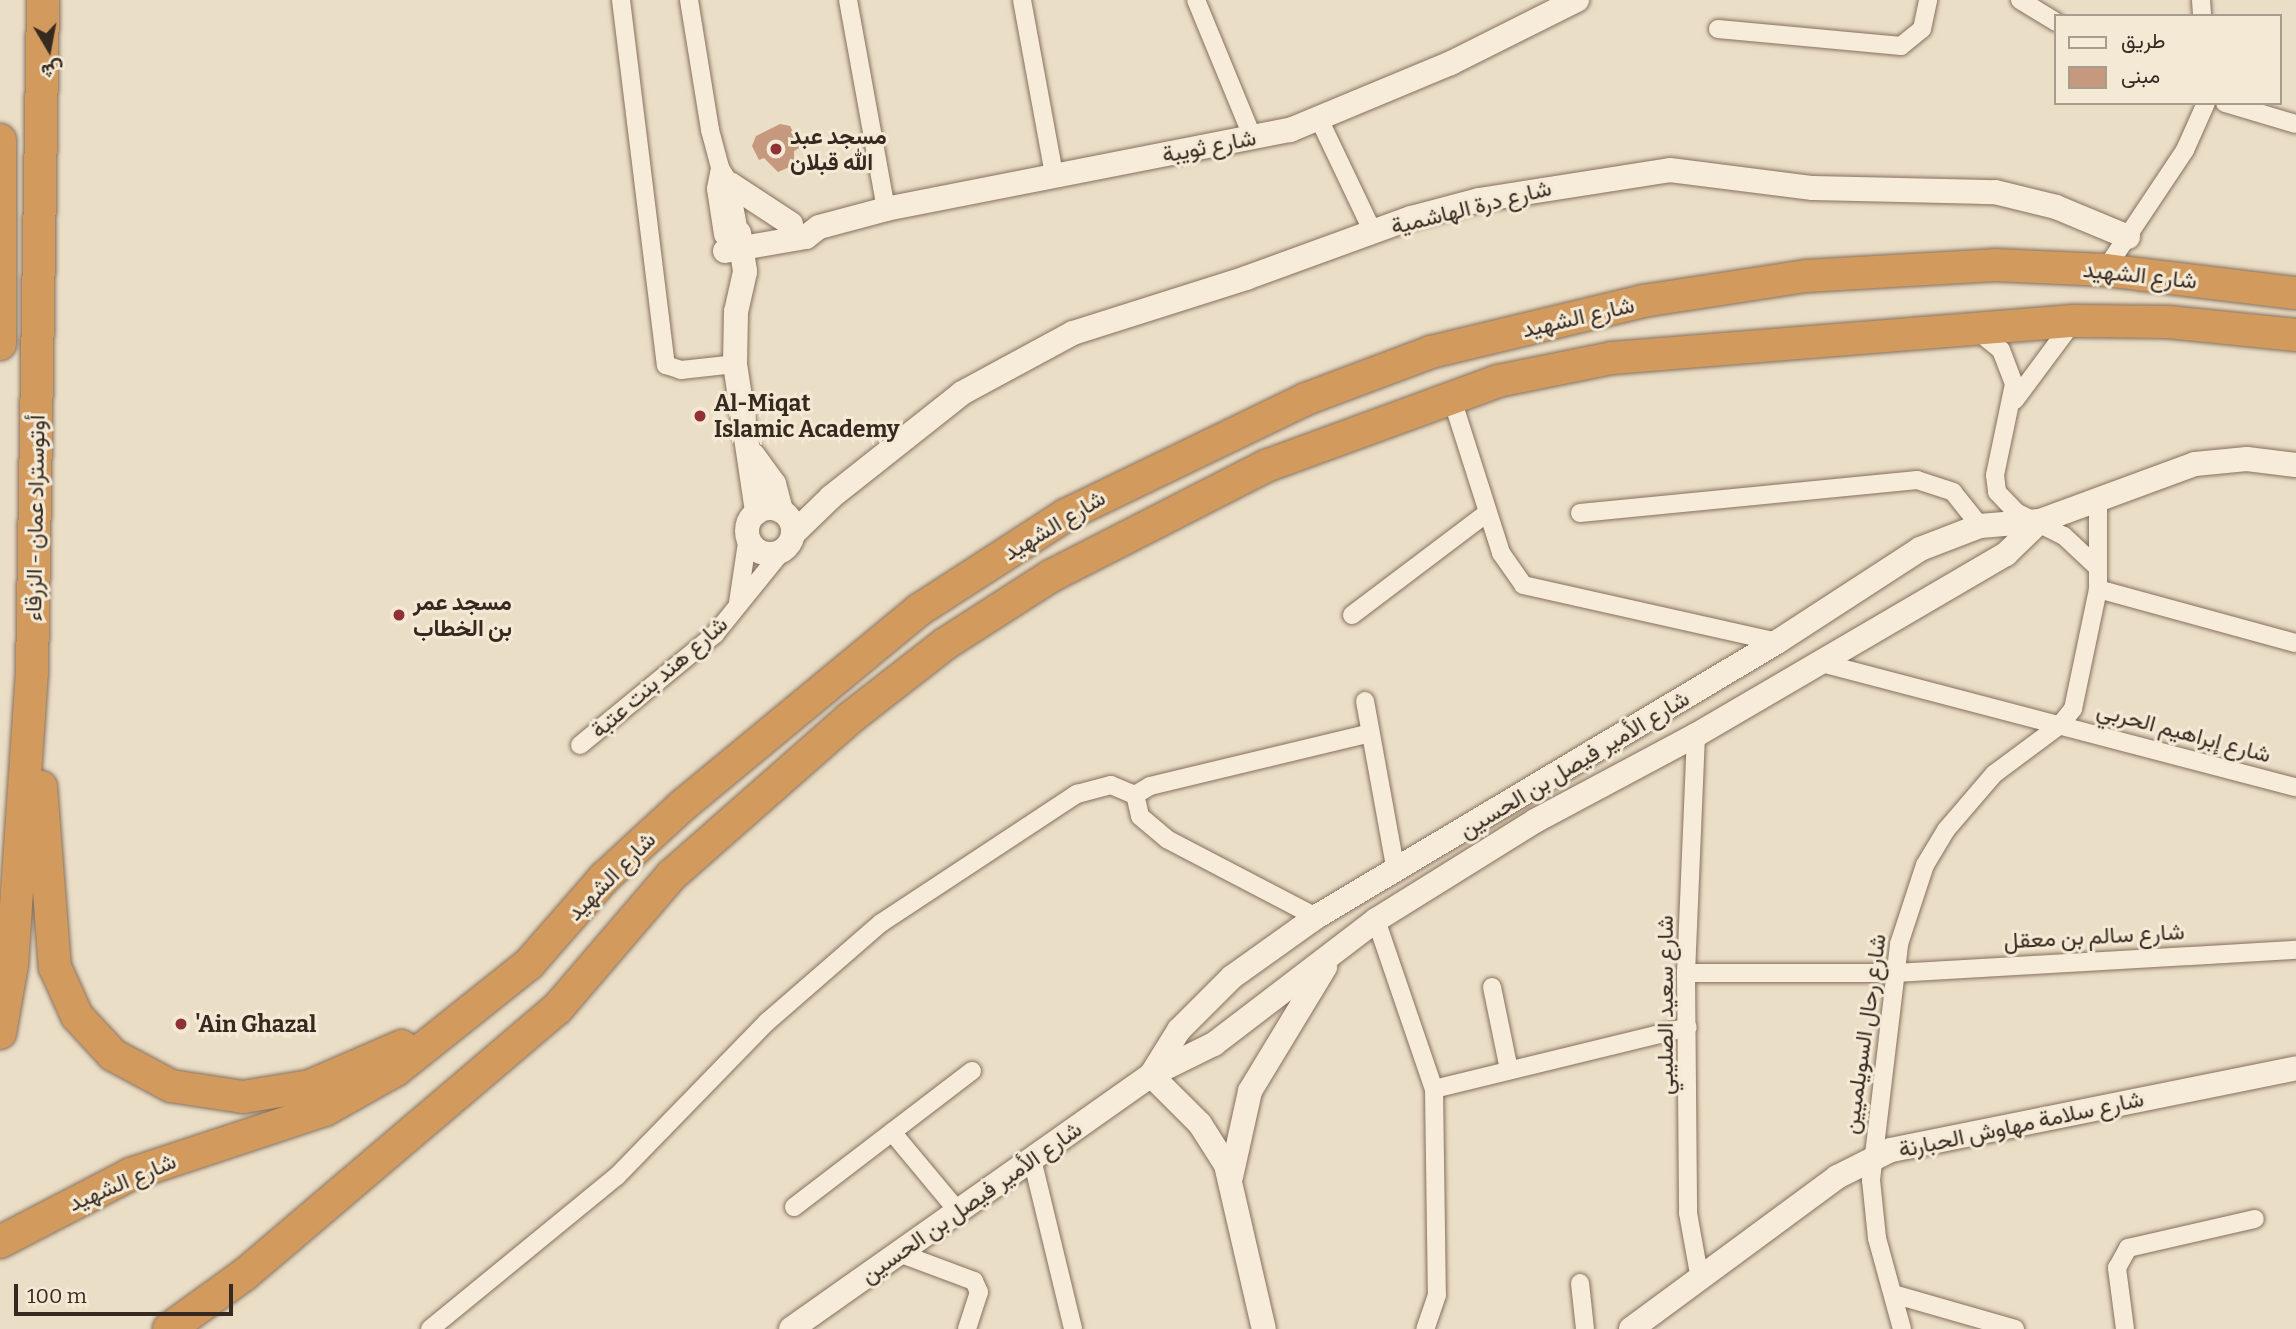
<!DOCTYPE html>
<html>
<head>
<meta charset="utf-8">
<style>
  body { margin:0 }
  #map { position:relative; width:2296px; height:1329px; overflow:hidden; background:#ebdec6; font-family:Bitter,Vazirmatn,serif }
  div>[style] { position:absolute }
  .building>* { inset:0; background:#c6997f }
  .roads { filter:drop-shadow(0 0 2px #85705d) drop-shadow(0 0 2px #85705d) }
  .street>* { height:18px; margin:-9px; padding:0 9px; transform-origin:9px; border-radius:9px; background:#f6ecd9 }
  .secondary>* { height:24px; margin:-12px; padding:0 12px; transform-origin:12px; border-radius:12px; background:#f6ecd9 }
  .secondary>.ring { margin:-12px; padding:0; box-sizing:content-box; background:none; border:24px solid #f6ecd9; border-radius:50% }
  .highway>* { height:32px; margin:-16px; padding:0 16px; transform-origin:16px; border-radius:16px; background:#d39a5e }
  .dots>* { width:19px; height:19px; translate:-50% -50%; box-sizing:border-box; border:4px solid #f3e9d5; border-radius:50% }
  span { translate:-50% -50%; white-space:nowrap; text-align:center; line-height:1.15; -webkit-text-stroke:6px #f3e9d5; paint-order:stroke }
  .poi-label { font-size:23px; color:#362a20; font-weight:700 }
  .left { translate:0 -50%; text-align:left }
  .street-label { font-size:23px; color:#362a20 }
  .legend { position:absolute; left:2054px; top:14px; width:228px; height:91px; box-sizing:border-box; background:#f3e9d5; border:2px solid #a79d8d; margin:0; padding:9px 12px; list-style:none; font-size:21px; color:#362a20 }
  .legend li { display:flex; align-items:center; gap:14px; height:35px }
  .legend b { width:35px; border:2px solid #a79d8d }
  .north { position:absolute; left:14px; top:14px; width:70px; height:70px; -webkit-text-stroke:5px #f3e9d5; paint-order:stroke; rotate:170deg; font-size:19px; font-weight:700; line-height:28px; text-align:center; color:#362a20 }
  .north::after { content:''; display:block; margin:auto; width:24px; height:32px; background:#362a20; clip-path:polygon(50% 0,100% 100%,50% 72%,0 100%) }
  .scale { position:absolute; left:14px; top:1284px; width:219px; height:32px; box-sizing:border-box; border:4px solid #362a20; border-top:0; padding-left:9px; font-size:21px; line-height:24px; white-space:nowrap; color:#362a20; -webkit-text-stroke:5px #f3e9d5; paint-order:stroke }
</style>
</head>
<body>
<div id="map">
  <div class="building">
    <i style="clip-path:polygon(780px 124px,790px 126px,801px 147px,794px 151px,794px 165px,778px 172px,764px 158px,759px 160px,752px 146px,756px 136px)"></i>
  </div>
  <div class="roads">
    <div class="street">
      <i style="left:621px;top:0;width:368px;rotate:83deg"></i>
      <i style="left:666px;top:365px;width:16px;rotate:18deg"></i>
      <i style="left:681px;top:370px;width:54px;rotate:-6.3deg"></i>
      <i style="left:689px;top:0;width:132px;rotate:80.8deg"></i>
      <i style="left:710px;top:130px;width:39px;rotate:75deg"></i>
      <i style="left:720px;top:168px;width:19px;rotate:58deg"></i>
      <i style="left:730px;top:184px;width:49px;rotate:79.4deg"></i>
      <i style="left:848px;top:0;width:212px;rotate:79.7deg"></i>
      <i style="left:1022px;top:0;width:178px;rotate:79.6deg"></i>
      <i style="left:1196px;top:0;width:149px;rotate:67.6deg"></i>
      <i style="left:2020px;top:0;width:42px;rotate:31.4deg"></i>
      <i style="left:2201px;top:0;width:16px;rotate:86deg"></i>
      <i style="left:1718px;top:29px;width:184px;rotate:5.3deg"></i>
      <i style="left:1901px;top:46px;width:27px;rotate:-39deg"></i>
      <i style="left:1922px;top:29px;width:30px;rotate:-78deg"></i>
      <i style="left:2225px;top:103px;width:74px;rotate:16.5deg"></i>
      <i style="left:1320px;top:121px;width:123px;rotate:64.5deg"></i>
      <i style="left:720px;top:168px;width:21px;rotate:101deg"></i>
      <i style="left:716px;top:189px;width:47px;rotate:81.3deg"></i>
      <i style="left:2105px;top:270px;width:144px;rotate:-56.3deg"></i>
      <i style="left:2185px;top:150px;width:51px;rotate:-65.9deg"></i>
      <i style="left:1975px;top:329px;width:33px;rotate:39deg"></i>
      <i style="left:2001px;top:350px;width:36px;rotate:69deg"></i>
      <i style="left:2014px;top:384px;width:93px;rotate:101.8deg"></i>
      <i style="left:1995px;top:475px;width:17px;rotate:83deg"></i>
      <i style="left:1997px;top:492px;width:28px;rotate:46deg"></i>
      <i style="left:2016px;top:512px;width:54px;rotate:26.6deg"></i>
      <i style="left:2064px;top:536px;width:42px;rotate:43.1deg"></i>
      <i style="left:1451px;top:396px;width:165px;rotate:72.3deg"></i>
      <i style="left:1501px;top:553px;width:39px;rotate:55deg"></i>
      <i style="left:1523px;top:585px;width:260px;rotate:12.6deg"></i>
      <i style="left:2015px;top:400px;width:97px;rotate:-53.4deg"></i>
      <i style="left:1580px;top:513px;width:339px;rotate:-5.6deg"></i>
      <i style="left:1917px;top:480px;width:38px;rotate:18deg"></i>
      <i style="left:1953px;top:492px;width:43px;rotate:51.5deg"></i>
      <i style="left:2098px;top:589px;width:205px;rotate:15.3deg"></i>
      <i style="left:738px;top:603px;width:68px;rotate:-81.5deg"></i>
      <i style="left:1352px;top:615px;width:169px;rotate:-37.1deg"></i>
      <i style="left:1818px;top:662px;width:494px;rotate:14.7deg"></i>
      <i style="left:1365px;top:701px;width:173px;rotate:79.7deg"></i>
      <i style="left:1696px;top:735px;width:238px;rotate:92.4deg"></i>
      <i style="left:1686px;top:973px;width:240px;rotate:89.5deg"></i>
      <i style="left:1688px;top:1213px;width:62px;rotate:79.8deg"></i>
      <i style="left:580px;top:745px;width:175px;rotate:-39.4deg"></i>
      <i style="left:715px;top:634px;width:108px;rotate:-51deg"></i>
      <i style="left:1316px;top:917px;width:168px;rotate:-152.4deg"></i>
      <i style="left:1167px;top:839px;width:35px;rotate:-140deg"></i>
      <i style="left:1140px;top:816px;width:22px;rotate:-103deg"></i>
      <i style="left:1135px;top:795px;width:17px;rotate:-31deg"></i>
      <i style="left:1150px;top:786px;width:226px;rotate:-13.5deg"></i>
      <i style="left:1376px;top:920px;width:179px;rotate:71.1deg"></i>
      <i style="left:1434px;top:1089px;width:206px;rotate:89.2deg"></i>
      <i style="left:1437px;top:1295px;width:36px;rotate:109deg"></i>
      <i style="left:1686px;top:973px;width:209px"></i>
      <i style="left:1895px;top:973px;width:402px;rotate:-3.3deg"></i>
      <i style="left:1492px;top:987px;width:85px;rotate:78.4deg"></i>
      <i style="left:1434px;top:1089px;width:261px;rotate:-13.7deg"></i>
      <i style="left:892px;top:1132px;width:102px;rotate:50.2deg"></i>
      <i style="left:1032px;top:1159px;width:175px;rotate:76.4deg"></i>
      <i style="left:794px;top:1207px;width:224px;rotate:-37.4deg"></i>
      <i style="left:899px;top:1253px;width:80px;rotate:20.5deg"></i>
      <i style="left:974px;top:1281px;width:12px;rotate:66deg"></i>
      <i style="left:979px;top:1292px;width:39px;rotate:108deg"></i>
      <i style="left:1580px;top:1283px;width:46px;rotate:83.8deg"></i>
      <i style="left:1893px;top:1294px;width:127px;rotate:16deg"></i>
      <i style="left:430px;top:1329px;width:242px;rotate:-39.3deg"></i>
      <i style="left:617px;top:1176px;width:215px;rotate:-45.8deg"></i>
      <i style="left:767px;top:1022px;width:151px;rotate:-41deg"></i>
      <i style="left:881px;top:923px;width:235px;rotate:-33.4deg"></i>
      <i style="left:1077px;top:794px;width:35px;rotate:-15deg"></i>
      <i style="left:1111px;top:785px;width:26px;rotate:23deg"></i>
      <i style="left:1902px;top:1329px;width:94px;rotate:-105.4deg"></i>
      <i style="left:1877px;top:1238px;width:58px;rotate:-95.9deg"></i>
      <i style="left:1871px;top:1180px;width:238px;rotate:-83.2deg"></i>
      <i style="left:1899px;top:944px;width:83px;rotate:-71.8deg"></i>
      <i style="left:1925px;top:865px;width:41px;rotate:-59deg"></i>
      <i style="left:1946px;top:830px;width:74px;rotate:-49.4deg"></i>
      <i style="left:1994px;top:774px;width:82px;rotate:-36.6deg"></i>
      <i style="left:2060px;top:725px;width:21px;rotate:-51deg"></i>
      <i style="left:2073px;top:709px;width:123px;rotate:-78.2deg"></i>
      <i style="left:2098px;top:589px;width:85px;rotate:-90deg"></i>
      <i style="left:2125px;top:1329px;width:62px;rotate:-97.5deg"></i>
      <i style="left:2117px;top:1268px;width:23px;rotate:-61deg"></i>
      <i style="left:2128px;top:1248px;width:130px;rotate:-12.9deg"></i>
    </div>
    <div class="secondary">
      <i style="left:730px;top:184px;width:73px;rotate:33.3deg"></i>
      <i style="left:739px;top:233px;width:39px;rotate:81deg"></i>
      <i style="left:745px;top:272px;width:41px;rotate:102.7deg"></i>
      <i style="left:736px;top:312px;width:52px;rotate:91.1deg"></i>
      <i style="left:735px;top:364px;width:150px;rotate:81.5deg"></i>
      <i style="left:725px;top:251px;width:82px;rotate:-9.8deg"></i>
      <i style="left:806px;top:237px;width:16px;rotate:-38deg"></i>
      <i style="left:819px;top:227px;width:69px;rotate:-15deg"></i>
      <i style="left:886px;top:209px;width:412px;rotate:-11.1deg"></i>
      <i style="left:1290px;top:130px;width:174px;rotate:-22.6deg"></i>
      <i style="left:1451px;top:63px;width:141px;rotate:-26.6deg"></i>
      <i style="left:753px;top:455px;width:36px;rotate:54deg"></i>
      <i style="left:774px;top:484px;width:28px;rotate:75deg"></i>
      <i class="ring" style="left:747px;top:508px;width:22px;height:22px"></i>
      <i style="left:793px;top:534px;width:53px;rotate:-44.2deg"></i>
      <i style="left:831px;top:497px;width:167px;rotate:-38.4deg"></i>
      <i style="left:962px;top:393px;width:126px;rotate:-28.4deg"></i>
      <i style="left:1073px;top:333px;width:182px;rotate:-17.6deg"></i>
      <i style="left:1246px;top:278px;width:176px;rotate:-20deg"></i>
      <i style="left:1411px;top:218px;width:70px;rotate:-14.8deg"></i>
      <i style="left:1479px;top:200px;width:193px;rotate:-8.9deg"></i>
      <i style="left:1670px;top:170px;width:144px;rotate:7.2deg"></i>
      <i style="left:1813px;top:188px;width:182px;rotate:1.3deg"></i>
      <i style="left:1995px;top:192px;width:63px;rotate:13.8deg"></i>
      <i style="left:2056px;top:207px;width:78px;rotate:22.6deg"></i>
      <i style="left:1151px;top:1075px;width:53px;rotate:-58.1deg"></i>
      <i style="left:1179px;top:1030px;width:75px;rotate:-45deg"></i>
      <i style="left:1232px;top:977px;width:103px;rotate:-35.5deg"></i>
      <i style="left:1316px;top:917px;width:537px;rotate:-30.82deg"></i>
      <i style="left:1777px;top:642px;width:171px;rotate:-33deg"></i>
      <i style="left:1920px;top:549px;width:64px;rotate:-21deg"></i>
      <i style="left:1980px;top:526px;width:60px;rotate:-4.8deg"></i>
      <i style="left:2040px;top:521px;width:165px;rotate:-20.2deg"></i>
      <i style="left:2195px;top:464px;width:52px;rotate:-5.5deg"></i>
      <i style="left:2247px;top:459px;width:49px;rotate:7deg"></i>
      <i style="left:1151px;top:1075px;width:69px;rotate:45deg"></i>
      <i style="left:1200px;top:1124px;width:49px;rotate:57.6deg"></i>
      <i style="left:1226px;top:1165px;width:168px;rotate:77deg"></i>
      <i style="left:1231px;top:1177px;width:88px;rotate:-77.5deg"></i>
      <i style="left:1250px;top:1091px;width:145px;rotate:-58.8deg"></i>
      <i style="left:791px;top:1329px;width:441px;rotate:-35.2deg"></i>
      <i style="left:1151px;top:1075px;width:70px;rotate:-26.2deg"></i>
      <i style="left:1214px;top:1044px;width:204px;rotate:-37.4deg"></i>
      <i style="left:1376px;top:920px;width:187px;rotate:-31.9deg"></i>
      <i style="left:1535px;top:821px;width:183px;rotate:-28.1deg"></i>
      <i style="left:1696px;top:735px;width:359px;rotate:-30.3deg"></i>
      <i style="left:2006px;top:554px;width:47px;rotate:-44.1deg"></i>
      <i style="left:1631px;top:1329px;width:256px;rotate:-36.4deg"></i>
      <i style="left:1837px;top:1177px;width:60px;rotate:-26.6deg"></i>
      <i style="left:1891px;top:1150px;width:413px;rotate:-11.4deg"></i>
    </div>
    <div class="highway">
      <i style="left:0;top:140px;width:204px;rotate:90deg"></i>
      <i style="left:41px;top:787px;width:181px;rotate:85.6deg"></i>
      <i style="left:55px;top:967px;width:54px;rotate:65.8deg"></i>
      <i style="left:77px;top:1016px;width:53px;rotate:47.3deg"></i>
      <i style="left:113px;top:1055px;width:66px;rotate:28.1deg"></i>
      <i style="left:171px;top:1086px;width:73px;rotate:8.7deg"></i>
      <i style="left:243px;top:1097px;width:68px;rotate:-9.3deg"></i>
      <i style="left:310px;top:1086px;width:100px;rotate:-23.5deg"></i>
      <i style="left:0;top:1033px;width:69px;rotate:-80deg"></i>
      <i style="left:12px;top:965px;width:293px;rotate:-86.1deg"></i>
      <i style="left:32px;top:673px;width:673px;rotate:-89.06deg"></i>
      <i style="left:0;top:1242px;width:148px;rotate:-27.4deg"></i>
      <i style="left:131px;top:1174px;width:204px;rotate:-18.3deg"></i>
      <i style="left:325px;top:1110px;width:81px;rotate:-29.4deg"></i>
      <i style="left:396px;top:1070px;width:170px;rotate:-38.6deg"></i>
      <i style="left:529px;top:964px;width:114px;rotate:-48.9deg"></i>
      <i style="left:604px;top:878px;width:106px;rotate:-42.7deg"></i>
      <i style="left:682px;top:806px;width:308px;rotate:-39.6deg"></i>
      <i style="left:919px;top:610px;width:175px;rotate:-32.9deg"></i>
      <i style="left:1066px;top:515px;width:267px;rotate:-25.8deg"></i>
      <i style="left:1306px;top:399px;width:134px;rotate:-20.6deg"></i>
      <i style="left:1431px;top:352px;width:218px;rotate:-13.5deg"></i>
      <i style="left:1643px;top:301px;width:165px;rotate:-8.7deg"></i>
      <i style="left:1806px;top:276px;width:189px;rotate:-3.3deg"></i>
      <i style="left:1995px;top:265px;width:110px;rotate:2.6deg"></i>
      <i style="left:2105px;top:270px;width:192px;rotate:6.9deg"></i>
      <i style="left:169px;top:1329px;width:92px;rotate:-35.8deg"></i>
      <i style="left:244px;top:1275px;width:411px;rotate:-40.4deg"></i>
      <i style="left:557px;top:1009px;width:177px;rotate:-49.4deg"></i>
      <i style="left:672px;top:875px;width:237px;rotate:-41.4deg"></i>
      <i style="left:850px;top:718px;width:120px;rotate:-37.9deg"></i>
      <i style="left:945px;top:644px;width:126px;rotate:-32.7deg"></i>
      <i style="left:1051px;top:576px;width:242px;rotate:-27.1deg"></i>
      <i style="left:1266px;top:466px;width:247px;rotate:-20.1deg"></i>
      <i style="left:1498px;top:381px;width:116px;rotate:-11.4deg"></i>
      <i style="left:1612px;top:358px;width:463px;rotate:-4.6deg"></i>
      <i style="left:2074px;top:321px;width:94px;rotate:0.6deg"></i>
      <i style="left:2168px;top:322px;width:129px;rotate:5.8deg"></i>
    </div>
  </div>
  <div class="dots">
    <i style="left:776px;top:149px;background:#8f3237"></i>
    <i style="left:700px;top:416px;background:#8f3237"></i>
    <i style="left:399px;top:615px;background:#8f3237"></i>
    <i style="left:181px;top:1024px;background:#8f3237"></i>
  </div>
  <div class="poi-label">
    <span class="left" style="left:790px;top:149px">مسجد عبد<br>الله قبلان</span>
    <span class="left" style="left:714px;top:416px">Al-Miqat<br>Islamic Academy</span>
    <span class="left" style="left:413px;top:615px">مسجد عمر<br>بن الخطاب</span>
    <span class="left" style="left:195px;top:1024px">'Ain Ghazal</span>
  </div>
  <div class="street-label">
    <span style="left:1209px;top:146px;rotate:-11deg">شارع ثويبة</span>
    <span style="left:1471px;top:207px;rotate:-14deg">شارع درة الهاشمية</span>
    <span style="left:2140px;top:275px;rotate:6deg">شارع الشهيد</span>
    <span style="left:1578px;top:317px;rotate:-13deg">شارع الشهيد</span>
    <span style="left:35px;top:518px;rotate:-89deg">أوتوستراد عمان - الزرقاء</span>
    <span style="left:1054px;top:525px;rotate:-31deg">شارع الشهيد</span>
    <span style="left:659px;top:677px;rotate:-41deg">شارع هند بنت عتبة</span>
    <span style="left:2184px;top:732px;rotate:15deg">شارع إبراهيم الحربي</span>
    <span style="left:1574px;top:764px;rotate:-31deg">شارع الأمير فيصل بن الحسين</span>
    <span style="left:611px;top:876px;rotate:-45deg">شارع الشهيد</span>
    <span style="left:2094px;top:936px;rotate:-3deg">شارع سالم بن معقل</span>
    <span style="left:1665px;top:1005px;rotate:-90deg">شارع سعيد الصليبي</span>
    <span style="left:1864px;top:1034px;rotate:-82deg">شارع رحال السويلميين</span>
    <span style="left:2021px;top:1124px;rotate:-12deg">شارع سلامة مهاوش الحبارنة</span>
    <span style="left:122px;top:1182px;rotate:-23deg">شارع الشهيد</span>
    <span style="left:971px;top:1202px;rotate:-35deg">شارع الأمير فيصل بن الحسين</span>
  </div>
  <ul class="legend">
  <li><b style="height:9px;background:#f6ecd9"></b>طريق</li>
  <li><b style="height:19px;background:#c6997f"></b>مبنى</li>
  </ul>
  <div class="north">ش</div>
  <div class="scale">100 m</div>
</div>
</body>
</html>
